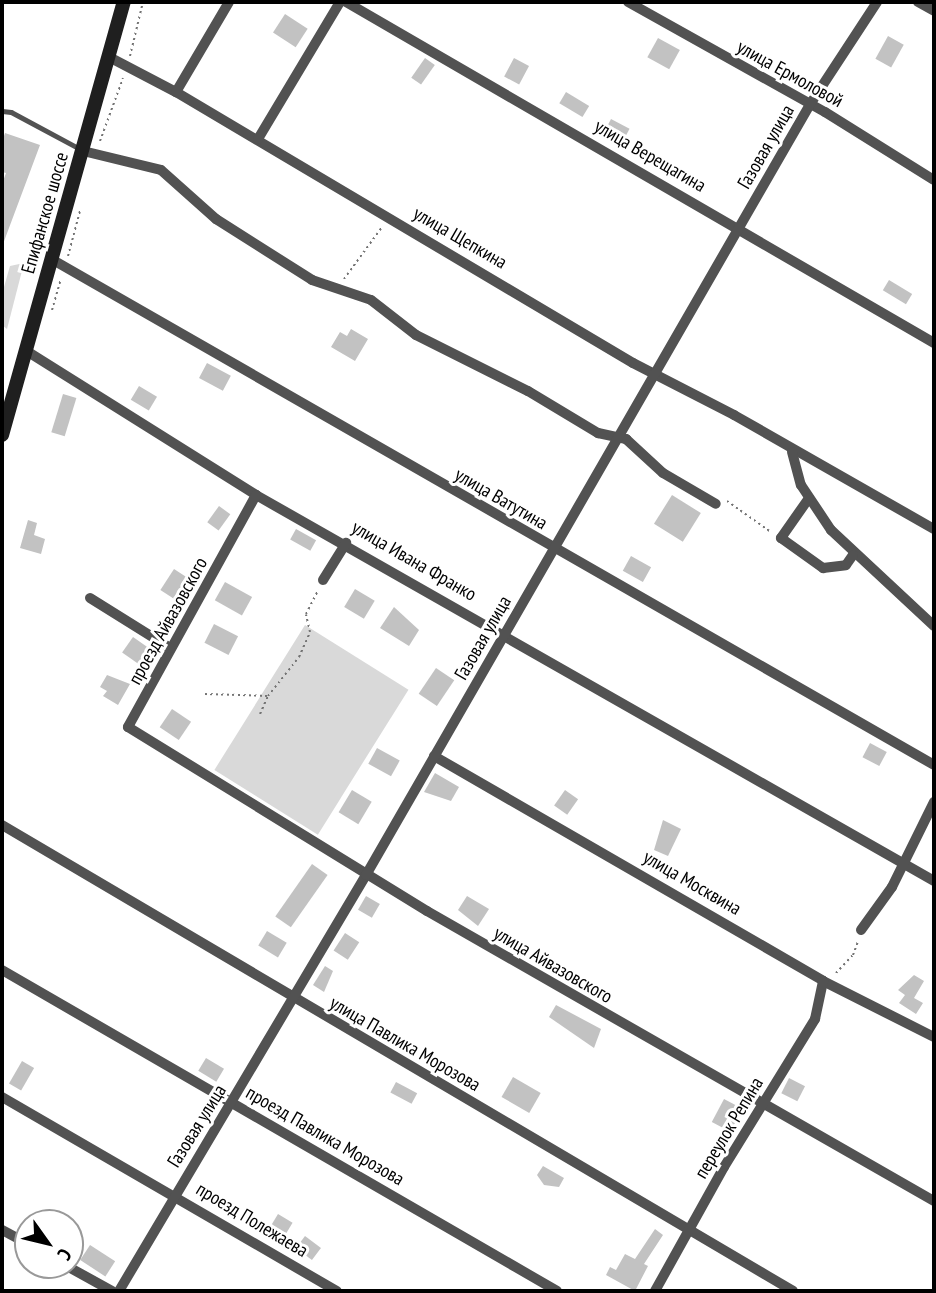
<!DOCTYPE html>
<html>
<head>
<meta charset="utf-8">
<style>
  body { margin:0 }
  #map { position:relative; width:936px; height:1293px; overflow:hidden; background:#fff; font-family:"PT Sans Narrow",sans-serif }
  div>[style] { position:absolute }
  .green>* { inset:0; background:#d9d9d9; transform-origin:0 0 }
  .building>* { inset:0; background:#c2c2c2; transform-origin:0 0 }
  .path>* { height:2px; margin-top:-1px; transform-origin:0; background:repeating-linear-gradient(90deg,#747474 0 2px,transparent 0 5.5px) }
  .lane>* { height:5px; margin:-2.5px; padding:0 2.5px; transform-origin:2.5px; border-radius:2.5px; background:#525252 }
  .street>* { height:10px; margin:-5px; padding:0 5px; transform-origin:5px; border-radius:5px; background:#525252 }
  .secondary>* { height:14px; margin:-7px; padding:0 7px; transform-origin:7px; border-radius:7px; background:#1f1f1f }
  span { translate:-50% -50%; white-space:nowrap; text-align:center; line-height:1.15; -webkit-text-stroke:6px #fff; paint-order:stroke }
  .street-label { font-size:19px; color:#000 }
  .frame { position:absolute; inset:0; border:4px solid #000; pointer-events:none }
  .north { position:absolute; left:14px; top:1209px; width:70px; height:70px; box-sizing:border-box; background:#fff; border:2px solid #999; border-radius:50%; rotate:124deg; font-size:19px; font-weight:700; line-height:28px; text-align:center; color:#000 }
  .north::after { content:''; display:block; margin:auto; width:24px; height:32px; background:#000; clip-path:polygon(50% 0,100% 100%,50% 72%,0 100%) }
</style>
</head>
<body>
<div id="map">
  <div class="green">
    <i style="clip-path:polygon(24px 263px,7px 329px,2px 325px,2px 294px,10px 266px)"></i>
    <i style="left:305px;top:625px;width:122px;height:171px;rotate:32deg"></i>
  </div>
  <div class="building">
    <i style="left:285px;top:14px;width:27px;height:22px;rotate:33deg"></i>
    <i style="left:888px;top:36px;width:18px;height:26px;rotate:29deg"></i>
    <i style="left:658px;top:38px;width:25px;height:22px;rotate:29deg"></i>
    <i style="left:425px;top:58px;width:12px;height:24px;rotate:35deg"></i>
    <i style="left:514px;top:58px;width:17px;height:21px;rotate:28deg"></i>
    <i style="left:566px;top:92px;width:27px;height:13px;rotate:31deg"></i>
    <i style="left:611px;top:119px;width:21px;height:16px;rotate:28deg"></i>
    <i style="clip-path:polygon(5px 133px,40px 145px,3px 244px,2px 184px,6px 173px,2px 172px,2px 142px)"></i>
    <i style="left:889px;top:280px;width:27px;height:12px;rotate:31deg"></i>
    <i style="clip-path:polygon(351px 329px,368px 339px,355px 361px,331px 347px,340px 332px,347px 336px)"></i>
    <i style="left:207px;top:363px;width:27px;height:17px;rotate:28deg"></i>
    <i style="left:139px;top:386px;width:21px;height:16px;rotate:31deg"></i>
    <i style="left:63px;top:394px;width:14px;height:40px;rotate:17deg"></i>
    <i style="left:672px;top:495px;width:34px;height:34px;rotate:32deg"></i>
    <i style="left:219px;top:506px;width:14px;height:20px;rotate:36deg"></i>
    <i style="clip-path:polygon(28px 520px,37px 523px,34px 535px,45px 539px,41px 554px,20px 548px)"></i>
    <i style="left:296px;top:529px;width:23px;height:12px;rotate:29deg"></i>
    <i style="left:631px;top:556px;width:23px;height:17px;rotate:29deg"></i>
    <i style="left:174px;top:569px;width:17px;height:25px;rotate:33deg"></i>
    <i style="left:225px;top:582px;width:31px;height:21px;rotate:29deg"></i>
    <i style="left:355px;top:589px;width:23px;height:21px;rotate:31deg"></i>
    <i style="clip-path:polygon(394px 607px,419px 630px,409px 646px,380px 628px)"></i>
    <i style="left:214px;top:624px;width:27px;height:21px;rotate:27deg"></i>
    <i style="left:133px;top:637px;width:21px;height:19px;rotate:35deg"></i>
    <i style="left:436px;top:668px;width:22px;height:31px;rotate:34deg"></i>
    <i style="clip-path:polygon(107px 675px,130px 684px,118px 705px,103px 696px,107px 691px,100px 687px)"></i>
    <i style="left:172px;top:709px;width:23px;height:22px;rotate:34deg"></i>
    <i style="left:870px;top:743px;width:19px;height:16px;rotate:28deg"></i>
    <i style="left:377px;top:748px;width:26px;height:18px;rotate:29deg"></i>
    <i style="clip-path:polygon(435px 773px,459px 787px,451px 801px,424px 792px)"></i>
    <i style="left:352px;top:790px;width:23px;height:26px;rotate:31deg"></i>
    <i style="left:565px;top:790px;width:16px;height:19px;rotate:35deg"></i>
    <i style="clip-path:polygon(663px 820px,681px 829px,668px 856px,654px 850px)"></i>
    <i style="left:312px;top:864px;width:19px;height:64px;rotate:35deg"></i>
    <i style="left:366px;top:896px;width:16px;height:16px;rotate:30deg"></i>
    <i style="clip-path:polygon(467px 896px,489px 909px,478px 926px,458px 910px)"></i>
    <i style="left:267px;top:931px;width:23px;height:17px;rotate:31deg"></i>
    <i style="left:345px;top:933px;width:17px;height:21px;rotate:33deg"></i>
    <i style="clip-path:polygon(325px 966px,333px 971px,324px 992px,313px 985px)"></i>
    <i style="clip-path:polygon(914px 975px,924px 981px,914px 998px,923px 1003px,916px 1014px,899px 1003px,905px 995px,898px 990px)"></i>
    <i style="clip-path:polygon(556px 1005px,601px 1029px,594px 1048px,549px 1017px)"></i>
    <i style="left:206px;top:1058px;width:21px;height:15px;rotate:31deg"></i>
    <i style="left:22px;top:1061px;width:14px;height:26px;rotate:30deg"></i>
    <i style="left:513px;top:1077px;width:32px;height:23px;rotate:30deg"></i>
    <i style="left:789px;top:1078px;width:18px;height:17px;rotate:27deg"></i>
    <i style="left:396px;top:1082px;width:24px;height:12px;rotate:28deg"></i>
    <i style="left:724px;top:1099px;width:21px;height:26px;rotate:28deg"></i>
    <i style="clip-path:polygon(543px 1166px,564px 1178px,559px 1187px,544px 1185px,537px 1175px)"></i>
    <i style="left:278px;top:1214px;width:17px;height:24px;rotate:31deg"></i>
    <i style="clip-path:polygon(655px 1229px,663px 1235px,644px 1264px,648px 1266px,635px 1291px,606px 1275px,610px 1267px,616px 1270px,625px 1254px,635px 1259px)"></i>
    <i style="left:305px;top:1236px;width:20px;height:15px;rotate:37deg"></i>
    <i style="left:90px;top:1245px;width:30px;height:18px;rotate:33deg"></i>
  </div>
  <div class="path">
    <i style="left:130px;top:56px;width:56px;rotate:-76.5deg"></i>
    <i style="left:100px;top:141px;width:67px;rotate:-69.9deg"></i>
    <i style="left:68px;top:256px;width:47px;rotate:-75.1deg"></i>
    <i style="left:344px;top:279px;width:64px;rotate:-53.8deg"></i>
    <i style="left:52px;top:310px;width:33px;rotate:-74deg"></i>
    <i style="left:727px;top:501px;width:54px;rotate:35.2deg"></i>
    <i style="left:205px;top:694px;width:62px;rotate:1.8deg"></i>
    <i style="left:260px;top:714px;width:20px;rotate:-66deg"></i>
    <i style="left:268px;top:696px;width:50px;rotate:-51.5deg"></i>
    <i style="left:299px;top:657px;width:27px;rotate:-66deg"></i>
    <i style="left:310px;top:632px;width:18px;rotate:-103deg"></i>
    <i style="left:306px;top:614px;width:27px;rotate:-63deg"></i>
    <i style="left:836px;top:973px;width:25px;rotate:-47deg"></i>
    <i style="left:853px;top:955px;width:15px;rotate:-70deg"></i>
  </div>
  <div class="lane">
    <i style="left:2px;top:111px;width:9px;rotate:6deg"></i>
    <i style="left:11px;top:112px;width:78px;rotate:28.2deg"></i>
  </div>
  <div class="street">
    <i style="left:346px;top:2px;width:680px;rotate:30.11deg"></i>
    <i style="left:628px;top:2px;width:226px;rotate:29.2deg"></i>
    <i style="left:825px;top:112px;width:128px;rotate:32deg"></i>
    <i style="left:918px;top:2px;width:18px;rotate:29deg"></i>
    <i style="left:109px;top:57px;width:76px;rotate:27.6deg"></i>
    <i style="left:176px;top:92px;width:531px;rotate:30.67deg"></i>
    <i style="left:633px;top:363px;width:114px;rotate:27.2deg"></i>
    <i style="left:734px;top:415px;width:230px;rotate:29.7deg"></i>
    <i style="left:176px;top:92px;width:104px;rotate:-59.5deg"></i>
    <i style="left:258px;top:139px;width:160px;rotate:-59.1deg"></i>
    <i style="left:83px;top:151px;width:80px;rotate:13.7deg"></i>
    <i style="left:161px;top:170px;width:74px;rotate:41.7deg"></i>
    <i style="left:216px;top:219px;width:114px;rotate:32.4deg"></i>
    <i style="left:312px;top:280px;width:62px;rotate:18.7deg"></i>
    <i style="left:371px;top:300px;width:57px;rotate:37.9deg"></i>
    <i style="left:416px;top:335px;width:125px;rotate:26.6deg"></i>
    <i style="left:528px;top:391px;width:82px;rotate:31deg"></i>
    <i style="left:598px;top:433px;width:29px;rotate:12deg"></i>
    <i style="left:626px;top:439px;width:50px;rotate:42.6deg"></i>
    <i style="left:663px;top:473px;width:61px;rotate:30.3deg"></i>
    <i style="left:53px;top:260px;width:1015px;rotate:29.82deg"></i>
    <i style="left:25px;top:350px;width:273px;rotate:32.1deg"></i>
    <i style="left:256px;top:495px;width:780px;rotate:29.65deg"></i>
    <i style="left:792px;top:452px;width:34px;rotate:75deg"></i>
    <i style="left:801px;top:485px;width:54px;rotate:56.3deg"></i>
    <i style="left:831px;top:530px;width:141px;rotate:43deg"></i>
    <i style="left:256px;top:495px;width:265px;rotate:118.9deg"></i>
    <i style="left:128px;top:727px;width:351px;rotate:31.6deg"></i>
    <i style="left:427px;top:911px;width:584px;rotate:29.77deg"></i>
    <i style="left:809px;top:498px;width:49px;rotate:125deg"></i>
    <i style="left:781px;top:538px;width:52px;rotate:35.5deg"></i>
    <i style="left:823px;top:568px;width:23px;rotate:-7deg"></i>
    <i style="left:846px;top:565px;width:12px;rotate:-55deg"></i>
    <i style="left:323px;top:580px;width:44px;rotate:-58.1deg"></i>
    <i style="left:90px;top:598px;width:94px;rotate:32deg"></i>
    <i style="left:434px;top:756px;width:449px;rotate:30deg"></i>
    <i style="left:823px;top:981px;width:124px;rotate:26.8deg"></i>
    <i style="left:2px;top:825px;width:918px;rotate:30.5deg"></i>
    <i style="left:861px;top:930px;width:53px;rotate:-54.2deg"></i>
    <i style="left:892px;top:887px;width:95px;rotate:-63.7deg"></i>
    <i style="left:2px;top:970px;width:641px;rotate:30.04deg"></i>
    <i style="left:2px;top:1097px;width:387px;rotate:30.1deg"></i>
    <i style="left:2px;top:1230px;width:30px;rotate:28deg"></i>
    <i style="left:65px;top:1265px;width:54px;rotate:29deg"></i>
    <i style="left:119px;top:1291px;width:484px;rotate:-59.3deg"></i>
    <i style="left:366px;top:875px;width:887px;rotate:-60.05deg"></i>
    <i style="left:809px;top:106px;width:124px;rotate:-56.8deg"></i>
    <i style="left:655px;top:1291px;width:142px;rotate:-60.9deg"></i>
    <i style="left:724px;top:1167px;width:174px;rotate:-58.4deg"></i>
    <i style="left:815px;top:1019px;width:39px;rotate:-78deg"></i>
  </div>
  <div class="secondary">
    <i style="left:2px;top:435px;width:450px;rotate:-74.3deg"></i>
  </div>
  <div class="street-label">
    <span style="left:790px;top:74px;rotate:29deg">улица Ермоловой</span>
    <span style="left:766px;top:147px;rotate:-60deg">Газовая улица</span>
    <span style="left:650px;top:156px;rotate:30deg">улица Верещагина</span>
    <span style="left:45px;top:213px;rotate:-74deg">Епифанское шоссе</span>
    <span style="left:460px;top:238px;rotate:30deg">улица Щепкина</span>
    <span style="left:501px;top:499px;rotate:30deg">улица Ватутина</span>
    <span style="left:414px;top:561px;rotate:30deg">улица Ивана Франко</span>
    <span style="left:168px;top:621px;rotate:-61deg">проезд Айвазовского</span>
    <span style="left:483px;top:638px;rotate:-60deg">Газовая улица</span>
    <span style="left:692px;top:883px;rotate:30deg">улица Москвина</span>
    <span style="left:553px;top:965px;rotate:30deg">улица Айвазовского</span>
    <span style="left:405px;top:1044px;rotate:30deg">улица Павлика Морозова</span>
    <span style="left:197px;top:1126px;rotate:-58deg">Газовая улица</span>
    <span style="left:729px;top:1128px;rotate:-59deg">переулок Репина</span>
    <span style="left:325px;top:1136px;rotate:30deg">проезд Павлика Морозова</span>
    <span style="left:252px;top:1220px;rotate:31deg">проезд Полежаева</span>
  </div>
  <div class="frame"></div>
  <div class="north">С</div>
</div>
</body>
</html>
